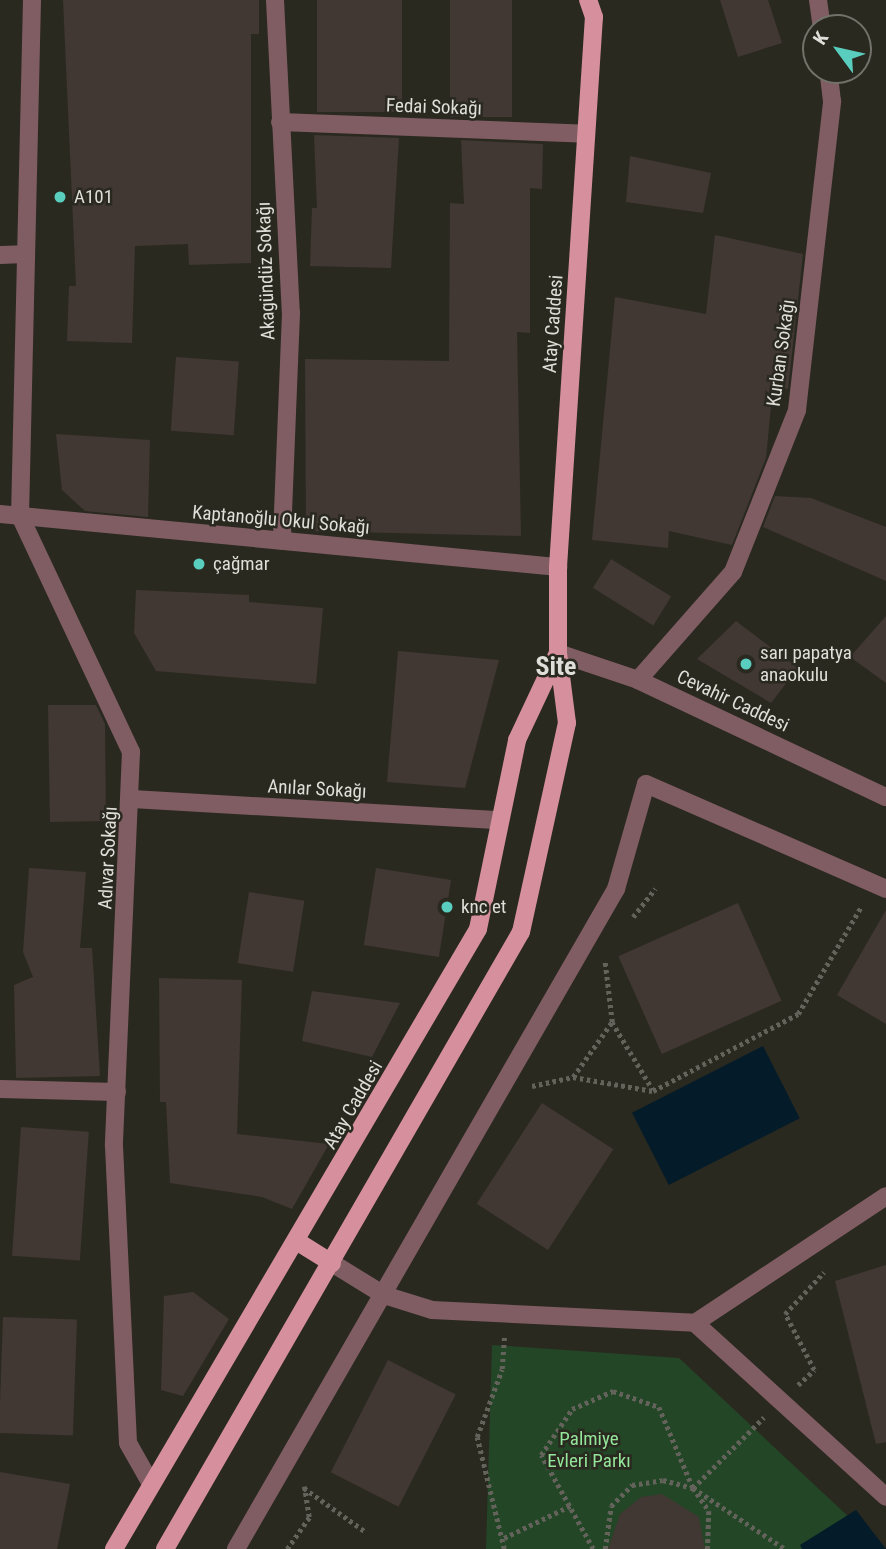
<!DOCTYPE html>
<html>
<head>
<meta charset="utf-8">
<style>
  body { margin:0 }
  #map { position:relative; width:886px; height:1549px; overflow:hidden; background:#2a2920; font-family:"Roboto Condensed",sans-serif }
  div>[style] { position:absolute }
  .green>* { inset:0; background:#234626 }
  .water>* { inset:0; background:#041b29; transform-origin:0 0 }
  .building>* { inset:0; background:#413733; transform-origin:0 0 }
  .path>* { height:4.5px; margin-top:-2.25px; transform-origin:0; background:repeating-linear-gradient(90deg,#64635b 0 3.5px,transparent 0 7px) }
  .minor>* { height:18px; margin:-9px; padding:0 9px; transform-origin:9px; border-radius:9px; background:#805d63 }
  .major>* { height:18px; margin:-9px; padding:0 9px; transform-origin:9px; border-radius:9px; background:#d6909d }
  .dots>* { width:19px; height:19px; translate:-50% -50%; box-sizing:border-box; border:4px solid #2a2920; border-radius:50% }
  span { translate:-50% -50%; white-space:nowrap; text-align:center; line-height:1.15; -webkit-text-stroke:5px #2a2920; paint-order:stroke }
  .street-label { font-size:19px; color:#dfded8 }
  .poi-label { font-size:19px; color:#dfded8 }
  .left { translate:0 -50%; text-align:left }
  .park-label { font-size:19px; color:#93e599 }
  .district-label { font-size:26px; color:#dfded8; font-weight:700 }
  .north { position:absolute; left:802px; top:14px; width:70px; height:70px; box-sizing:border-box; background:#2a2920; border:2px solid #72716a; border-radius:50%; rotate:303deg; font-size:19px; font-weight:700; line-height:28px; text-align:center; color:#dfded8 }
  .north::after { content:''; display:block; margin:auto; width:24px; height:32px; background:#59cebe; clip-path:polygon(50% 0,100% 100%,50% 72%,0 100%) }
</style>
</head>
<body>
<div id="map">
  <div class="green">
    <i style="clip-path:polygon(492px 1345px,679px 1358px,883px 1549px,486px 1549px)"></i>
  </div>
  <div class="water">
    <i style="left:763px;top:1046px;width:81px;height:147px;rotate:63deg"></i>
    <i style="clip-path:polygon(856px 1510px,886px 1549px,802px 1549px,800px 1545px)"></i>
  </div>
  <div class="building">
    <i style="clip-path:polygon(63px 0,259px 0,259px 34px,251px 34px,251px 263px,189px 265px,188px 244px,135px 246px,132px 343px,67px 341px,69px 286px,76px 286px)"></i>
    <i style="left:317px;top:0;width:85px;height:112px"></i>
    <i style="left:450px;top:0;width:62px;height:117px"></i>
    <i style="clip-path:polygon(720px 0,768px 0,782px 43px,738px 57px)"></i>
    <i style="clip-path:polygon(314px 135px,399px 138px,391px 268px,310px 266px,312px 208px,317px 208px)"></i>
    <i style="clip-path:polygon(461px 140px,543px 144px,542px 189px,530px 188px,530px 333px,517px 332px,521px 536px,306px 531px,305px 359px,449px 361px,450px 203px,464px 204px)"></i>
    <i style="clip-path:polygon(630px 156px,711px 173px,703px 213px,626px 202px)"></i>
    <i style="clip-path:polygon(715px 235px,803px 254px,788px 389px,773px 386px,766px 458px,732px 545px,669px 531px,668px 548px,592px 540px,615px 297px,706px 314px)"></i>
    <i style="left:176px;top:357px;width:63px;height:74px;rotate:4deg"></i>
    <i style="clip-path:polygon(56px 434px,150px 440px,148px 517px,85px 511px,62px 490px)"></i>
    <i style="clip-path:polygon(775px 496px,811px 498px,886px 527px,886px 581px,763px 527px)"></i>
    <i style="left:611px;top:559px;width:71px;height:34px;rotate:32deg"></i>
    <i style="clip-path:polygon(136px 590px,249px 595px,249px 602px,323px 608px,316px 684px,156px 671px,134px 633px)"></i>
    <i style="clip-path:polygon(886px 616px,886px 683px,850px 657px)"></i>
    <i style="clip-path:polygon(736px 621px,798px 668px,771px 703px,697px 659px)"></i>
    <i style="clip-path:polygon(398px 651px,499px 660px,465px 788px,387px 782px)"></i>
    <i style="clip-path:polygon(48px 705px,96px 705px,105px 724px,106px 821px,50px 822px)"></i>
    <i style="clip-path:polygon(29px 868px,86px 872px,80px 948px,92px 948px,100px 1076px,16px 1078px,14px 985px,33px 977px,23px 952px)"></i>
    <i style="left:376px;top:868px;width:76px;height:78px;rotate:9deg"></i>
    <i style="left:249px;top:892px;width:56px;height:72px;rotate:9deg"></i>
    <i style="left:738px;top:903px;width:107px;height:131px;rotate:66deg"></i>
    <i style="clip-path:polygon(886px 910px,886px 1024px,837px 995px)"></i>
    <i style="clip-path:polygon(159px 978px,242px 980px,237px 1134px,329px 1144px,292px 1209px,262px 1197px,170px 1183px,166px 1102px,160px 1102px)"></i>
    <i style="clip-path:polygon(312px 991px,400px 1003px,372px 1057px,302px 1041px)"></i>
    <i style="left:542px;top:1103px;width:85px;height:120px;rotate:33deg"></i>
    <i style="left:21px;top:1127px;width:68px;height:129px;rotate:4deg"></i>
    <i style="clip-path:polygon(886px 1265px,886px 1442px,876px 1444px,835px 1281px)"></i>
    <i style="clip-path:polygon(193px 1292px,229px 1319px,183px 1396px,161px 1390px,164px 1296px)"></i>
    <i style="left:3px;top:1317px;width:74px;height:116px;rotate:2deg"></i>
    <i style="left:388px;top:1360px;width:76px;height:126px;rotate:27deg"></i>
    <i style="clip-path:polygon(0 1472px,70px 1484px,57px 1549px,0 1549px)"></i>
    <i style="clip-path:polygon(662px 1494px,699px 1517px,705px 1549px,608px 1549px,620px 1514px,641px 1497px)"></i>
  </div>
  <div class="path">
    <i style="left:633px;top:917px;width:36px;rotate:-52deg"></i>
    <i style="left:612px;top:1022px;width:79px;rotate:58.9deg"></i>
    <i style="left:573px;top:1077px;width:81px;rotate:9.9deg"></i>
    <i style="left:653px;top:1091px;width:164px;rotate:-28deg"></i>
    <i style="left:798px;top:1014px;width:124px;rotate:-59.5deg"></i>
    <i style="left:532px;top:1086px;width:42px;rotate:-12.4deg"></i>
    <i style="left:573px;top:1077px;width:67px;rotate:-54.7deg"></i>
    <i style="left:612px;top:1022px;width:60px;rotate:-96.7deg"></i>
    <i style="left:798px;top:1385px;width:22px;rotate:-43deg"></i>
    <i style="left:814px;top:1370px;width:63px;rotate:-117.4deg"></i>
    <i style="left:785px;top:1314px;width:57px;rotate:-47.1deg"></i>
    <i style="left:304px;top:1488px;width:76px;rotate:35.4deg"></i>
    <i style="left:693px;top:1488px;width:100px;rotate:-45deg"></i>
    <i style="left:504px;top:1538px;width:76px;rotate:-25.9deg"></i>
    <i style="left:287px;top:1549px;width:39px;rotate:-55deg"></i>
    <i style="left:309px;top:1517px;width:31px;rotate:-99deg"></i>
    <i style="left:504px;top:1549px;width:115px;rotate:-103.6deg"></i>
    <i style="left:477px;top:1437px;width:72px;rotate:-69.8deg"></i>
    <i style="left:502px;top:1369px;width:32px;rotate:-86deg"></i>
    <i style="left:593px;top:1549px;width:107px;rotate:-119deg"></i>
    <i style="left:541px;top:1455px;width:55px;rotate:-56deg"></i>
    <i style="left:572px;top:1409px;width:45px;rotate:-23.7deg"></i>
    <i style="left:613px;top:1391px;width:49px;rotate:19.2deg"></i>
    <i style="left:659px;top:1407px;width:88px;rotate:67.2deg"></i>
    <i style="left:693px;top:1488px;width:110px;rotate:33.5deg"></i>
    <i style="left:605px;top:1549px;width:43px;rotate:-82.1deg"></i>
    <i style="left:611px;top:1506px;width:30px;rotate:-45deg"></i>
    <i style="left:632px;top:1485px;width:31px;rotate:-9deg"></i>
    <i style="left:663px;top:1480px;width:31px;rotate:15deg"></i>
    <i style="left:693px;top:1488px;width:28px;rotate:55deg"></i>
    <i style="left:709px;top:1511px;width:38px;rotate:92deg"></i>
  </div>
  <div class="minor">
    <i style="left:32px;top:0;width:516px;rotate:91.33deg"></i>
    <i style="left:20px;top:516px;width:261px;rotate:64.8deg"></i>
    <i style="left:131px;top:752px;width:394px;rotate:92.5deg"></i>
    <i style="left:114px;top:1146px;width:297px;rotate:87.3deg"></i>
    <i style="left:128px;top:1443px;width:45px;rotate:60.6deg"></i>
    <i style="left:275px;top:0;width:313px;rotate:87.1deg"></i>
    <i style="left:291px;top:313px;width:228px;rotate:92.3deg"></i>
    <i style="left:818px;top:0;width:28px;rotate:82deg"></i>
    <i style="left:280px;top:122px;width:306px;rotate:2.2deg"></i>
    <i style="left:0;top:255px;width:25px;rotate:-2deg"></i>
    <i style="left:0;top:514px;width:561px;rotate:5.43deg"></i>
    <i style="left:558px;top:653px;width:84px;rotate:18.6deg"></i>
    <i style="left:638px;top:680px;width:274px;rotate:25.3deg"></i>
    <i style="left:638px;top:680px;width:144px;rotate:-48.7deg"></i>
    <i style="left:733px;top:572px;width:174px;rotate:-68.4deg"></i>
    <i style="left:797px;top:410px;width:311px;rotate:-83.5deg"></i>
    <i style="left:832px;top:101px;width:31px;rotate:-97deg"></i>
    <i style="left:132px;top:799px;width:368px;rotate:3.3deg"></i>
    <i style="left:0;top:1089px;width:117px;rotate:1.5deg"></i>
    <i style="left:332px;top:1263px;width:61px;rotate:31.6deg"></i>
    <i style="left:384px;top:1295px;width:50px;rotate:17.4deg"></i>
    <i style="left:432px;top:1310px;width:263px;rotate:2.8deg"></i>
    <i style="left:695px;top:1323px;width:258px;rotate:42.3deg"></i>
    <i style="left:695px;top:1323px;width:229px;rotate:-33.6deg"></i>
    <i style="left:236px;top:1549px;width:762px;rotate:-60.07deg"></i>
    <i style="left:616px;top:889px;width:109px;rotate:-74.1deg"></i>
    <i style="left:646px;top:784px;width:262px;rotate:23.6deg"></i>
  </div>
  <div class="major">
    <i style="left:298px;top:1242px;width:40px;rotate:32deg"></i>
    <i style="left:114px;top:1549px;width:719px;rotate:-59.58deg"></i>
    <i style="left:478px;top:929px;width:193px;rotate:-78.3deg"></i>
    <i style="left:517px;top:740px;width:96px;rotate:-64.8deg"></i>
    <i style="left:165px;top:1549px;width:712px;rotate:-60.02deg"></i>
    <i style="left:521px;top:932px;width:214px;rotate:-77.6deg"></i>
    <i style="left:567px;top:723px;width:71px;rotate:-97.3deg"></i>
    <i style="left:558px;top:653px;width:86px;rotate:-90deg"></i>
    <i style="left:558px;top:567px;width:551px;rotate:-86.26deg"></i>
    <i style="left:594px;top:17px;width:18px;rotate:-109deg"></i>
  </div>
  <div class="dots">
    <i style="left:60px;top:197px;background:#59cebe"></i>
    <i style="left:199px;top:564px;background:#59cebe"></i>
    <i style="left:746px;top:664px;background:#59cebe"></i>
    <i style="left:447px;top:907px;background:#59cebe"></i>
  </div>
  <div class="street-label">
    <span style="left:434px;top:107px;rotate:2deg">Fedai Sokağı</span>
    <span style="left:266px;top:271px;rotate:-92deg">Akagündüz Sokağı</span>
    <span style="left:553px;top:324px;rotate:-86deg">Atay Caddesi</span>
    <span style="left:781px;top:353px;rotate:-82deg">Kurban Sokağı</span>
    <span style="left:281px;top:520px;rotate:5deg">Kaptanoğlu Okul Sokağı</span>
    <span style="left:733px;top:701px;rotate:25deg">Cevahir Caddesi</span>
    <span style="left:317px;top:789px;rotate:3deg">Anılar Sokağı</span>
    <span style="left:108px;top:858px;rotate:-87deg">Adıvar Sokağı</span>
    <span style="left:353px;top:1105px;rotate:-60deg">Atay Caddesi</span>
  </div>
  <div class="poi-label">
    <span class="left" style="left:74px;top:197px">A101</span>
    <span class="left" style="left:213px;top:564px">çağmar</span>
    <span class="left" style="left:760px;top:664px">sarı papatya<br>anaokulu</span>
    <span class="left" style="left:461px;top:907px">knc et</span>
  </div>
  <div class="park-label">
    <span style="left:589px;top:1450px">Palmiye<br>Evleri Parkı</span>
  </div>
  <div class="district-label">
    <span style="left:556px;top:667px">Site</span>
  </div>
  <div class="north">K</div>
</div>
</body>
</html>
